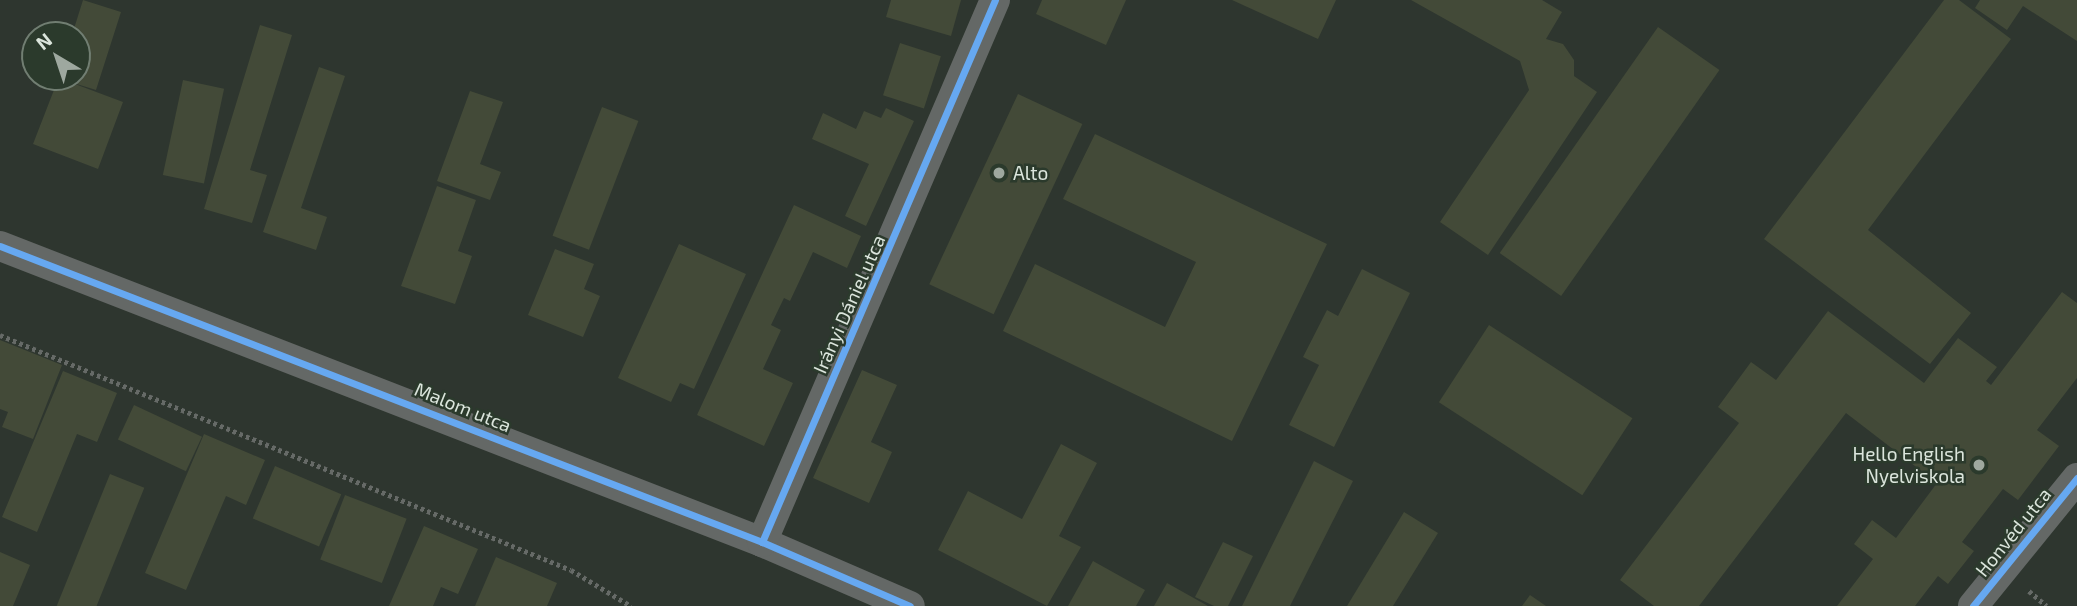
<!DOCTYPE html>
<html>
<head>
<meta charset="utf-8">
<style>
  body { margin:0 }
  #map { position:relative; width:2077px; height:606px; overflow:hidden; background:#2e362f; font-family:"Exo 2",sans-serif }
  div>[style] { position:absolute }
  .building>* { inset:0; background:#434a38; transform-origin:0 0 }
  .path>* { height:4.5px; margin-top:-2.25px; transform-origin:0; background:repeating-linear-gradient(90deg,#666a67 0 3.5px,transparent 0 7px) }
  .street>* { height:30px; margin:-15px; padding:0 15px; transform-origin:15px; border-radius:15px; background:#646866 }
  .cycleway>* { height:7px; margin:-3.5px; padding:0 3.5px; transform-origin:3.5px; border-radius:3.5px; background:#66a8f1 }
  .dots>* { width:19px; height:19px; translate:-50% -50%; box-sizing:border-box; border:4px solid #2b3a2c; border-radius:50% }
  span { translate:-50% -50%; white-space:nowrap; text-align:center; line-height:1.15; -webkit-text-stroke:5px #2b3a2c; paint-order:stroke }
  .poi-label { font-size:19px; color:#dbe5dc }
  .left { translate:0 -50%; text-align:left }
  .right { translate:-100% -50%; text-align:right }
  .street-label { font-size:19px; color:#dbe5dc }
  .north { position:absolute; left:21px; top:21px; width:70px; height:70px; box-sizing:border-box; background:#2b3a2c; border:2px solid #717e72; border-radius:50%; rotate:321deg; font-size:19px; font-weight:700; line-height:28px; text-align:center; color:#dbe5dc }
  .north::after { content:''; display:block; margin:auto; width:24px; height:32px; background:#9ea89f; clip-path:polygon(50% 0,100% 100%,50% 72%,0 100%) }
</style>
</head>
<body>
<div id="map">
  <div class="building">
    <i style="clip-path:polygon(83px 0,121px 12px,96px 90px,67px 81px,123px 102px,98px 169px,33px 144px,59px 77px,77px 77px,77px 35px,72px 35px)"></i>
    <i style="clip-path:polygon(891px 0,961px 0,951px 36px,886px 17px)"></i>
    <i style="clip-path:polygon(1042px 0,1126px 0,1106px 45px,1036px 14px)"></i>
    <i style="clip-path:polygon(1232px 0,1336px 0,1318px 39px)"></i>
    <i style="clip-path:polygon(1411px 0,1542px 0,1562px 12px,1546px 39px,1563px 44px,1574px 60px,1574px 76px,1597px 92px,1488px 255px,1440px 222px,1529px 90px,1520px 61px)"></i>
    <i style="clip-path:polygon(1944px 0,1959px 0,2011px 39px,1868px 230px,1971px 313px,1930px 364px,1764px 239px)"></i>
    <i style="clip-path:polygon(1980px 0,2077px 0,2077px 41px,2023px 6px,2007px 30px,1975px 8px)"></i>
    <i style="clip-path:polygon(260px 25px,292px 35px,250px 170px,267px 175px,252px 223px,204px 209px)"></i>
    <i style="left:1658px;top:27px;width:75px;height:276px;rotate:35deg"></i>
    <i style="left:900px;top:43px;width:43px;height:55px;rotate:18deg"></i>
    <i style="clip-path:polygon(319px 67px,345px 76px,301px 208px,327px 217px,316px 250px,263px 232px)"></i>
    <i style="left:183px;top:80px;width:42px;height:97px;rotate:12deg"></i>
    <i style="clip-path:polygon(470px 91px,503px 102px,480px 164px,501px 172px,490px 200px,437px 181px)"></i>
    <i style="left:1018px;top:94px;width:71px;height:210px;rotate:25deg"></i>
    <i style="left:602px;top:107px;width:39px;height:138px;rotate:21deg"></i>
    <i style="clip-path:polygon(886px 108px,914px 121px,866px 226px,845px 216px,869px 164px,812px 139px,823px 113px,856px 129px,864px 111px,881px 118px)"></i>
    <i style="clip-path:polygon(1095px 134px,1327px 244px,1232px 441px,1003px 331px,1035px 264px,1165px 327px,1196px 262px,1063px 199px)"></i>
    <i style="clip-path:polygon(437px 186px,476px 200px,458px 251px,472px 256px,455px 304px,401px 286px)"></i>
    <i style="clip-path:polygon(794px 205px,861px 236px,847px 268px,813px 252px,790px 301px,784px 298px,771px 325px,781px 330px,763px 369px,793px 383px,764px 446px,697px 415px)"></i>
    <i style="clip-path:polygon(679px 244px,746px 274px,694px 389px,680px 383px,671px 402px,618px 378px)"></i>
    <i style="clip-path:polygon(555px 249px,594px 264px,584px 289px,600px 296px,583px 337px,528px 315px)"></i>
    <i style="clip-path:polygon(1362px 269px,1410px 293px,1334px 447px,1289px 425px,1319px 365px,1303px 357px,1327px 310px,1338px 316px)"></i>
    <i style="clip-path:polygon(2062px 292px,2077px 303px,2077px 378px,2037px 430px,2059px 446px,2018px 500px,2003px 489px,1962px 542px,1974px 551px,1948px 584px,1938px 576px,1915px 606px,1837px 606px,1873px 559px,1854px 544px,1872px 520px,1896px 538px,1937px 483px,1846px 413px,1699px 606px,1654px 606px,1620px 580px,1739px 423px,1718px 407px,1751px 362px,1776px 380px,1828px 311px,1924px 383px,1958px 338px,1997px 367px,1986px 381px,1991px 385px)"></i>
    <i style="left:1489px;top:325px;width:171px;height:92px;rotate:33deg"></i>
    <i style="clip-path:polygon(0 340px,62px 365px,33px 439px,2px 427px,8px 412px,0 409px)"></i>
    <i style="clip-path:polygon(862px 370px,897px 385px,871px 442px,892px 452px,869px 503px,813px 478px)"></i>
    <i style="clip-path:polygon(63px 371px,117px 393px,97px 442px,77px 434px,37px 532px,2px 517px)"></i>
    <i style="left:134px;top:405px;width:75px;height:38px;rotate:25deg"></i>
    <i style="clip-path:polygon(204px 434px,265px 460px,246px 505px,226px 496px,186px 590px,145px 573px)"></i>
    <i style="clip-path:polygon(1061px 444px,1097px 463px,1059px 536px,1081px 547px,1047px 606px,938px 550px,968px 491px,1022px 519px)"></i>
    <i style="clip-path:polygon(1314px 461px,1353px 481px,1290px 606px,1242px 606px)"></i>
    <i style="left:275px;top:466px;width:72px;height:57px;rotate:23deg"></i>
    <i style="left:110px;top:474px;width:37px;height:144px;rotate:22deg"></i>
    <i style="left:345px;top:495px;width:66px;height:69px;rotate:21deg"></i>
    <i style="clip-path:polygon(1404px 512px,1438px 533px,1393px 606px,1347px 606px)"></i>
    <i style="clip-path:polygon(424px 526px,478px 549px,458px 594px,441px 587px,433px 606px,389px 606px)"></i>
    <i style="clip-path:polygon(1223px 542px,1253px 556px,1228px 606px,1214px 606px,1195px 597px)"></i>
    <i style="clip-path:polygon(0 552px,30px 565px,13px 606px,0 606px)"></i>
    <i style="clip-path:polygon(496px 557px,557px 583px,547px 606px,475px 606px)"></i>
    <i style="clip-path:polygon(1093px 561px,1145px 590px,1136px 606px,1068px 606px)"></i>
    <i style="clip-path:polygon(1167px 583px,1208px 606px,1154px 606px)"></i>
    <i style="clip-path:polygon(1530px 595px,1546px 606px,1522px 606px)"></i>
  </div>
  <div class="path">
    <i style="left:0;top:335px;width:617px;rotate:22.37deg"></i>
    <i style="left:571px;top:570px;width:70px;rotate:31deg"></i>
    <i style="left:2029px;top:591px;width:23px;rotate:40deg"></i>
  </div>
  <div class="street">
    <i style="left:0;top:246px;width:817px;rotate:21.23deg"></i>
    <i style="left:762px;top:542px;width:161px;rotate:23.4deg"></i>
    <i style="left:762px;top:542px;width:590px;rotate:-66.74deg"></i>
    <i style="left:1973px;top:606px;width:165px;rotate:-50.9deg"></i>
  </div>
  <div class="cycleway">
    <i style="left:0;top:246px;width:817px;rotate:21.23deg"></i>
    <i style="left:762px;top:542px;width:161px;rotate:23.4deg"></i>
    <i style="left:762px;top:542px;width:590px;rotate:-66.74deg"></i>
    <i style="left:1973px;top:606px;width:165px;rotate:-50.9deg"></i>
  </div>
  <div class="dots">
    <i style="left:999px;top:173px;background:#9ea89f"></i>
    <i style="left:1979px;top:465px;background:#9ea89f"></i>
  </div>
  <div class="poi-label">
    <span class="left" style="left:1013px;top:173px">Alto</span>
    <span class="right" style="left:1965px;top:465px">Hello English<br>Nyelviskola</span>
  </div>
  <div class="street-label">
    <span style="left:849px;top:304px;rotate:-66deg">Irányi Dániel utca</span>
    <span style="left:463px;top:407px;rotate:22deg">Malom utca</span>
    <span style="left:2013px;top:532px;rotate:-51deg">Honvéd utca</span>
  </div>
  <div class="north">N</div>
</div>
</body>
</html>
